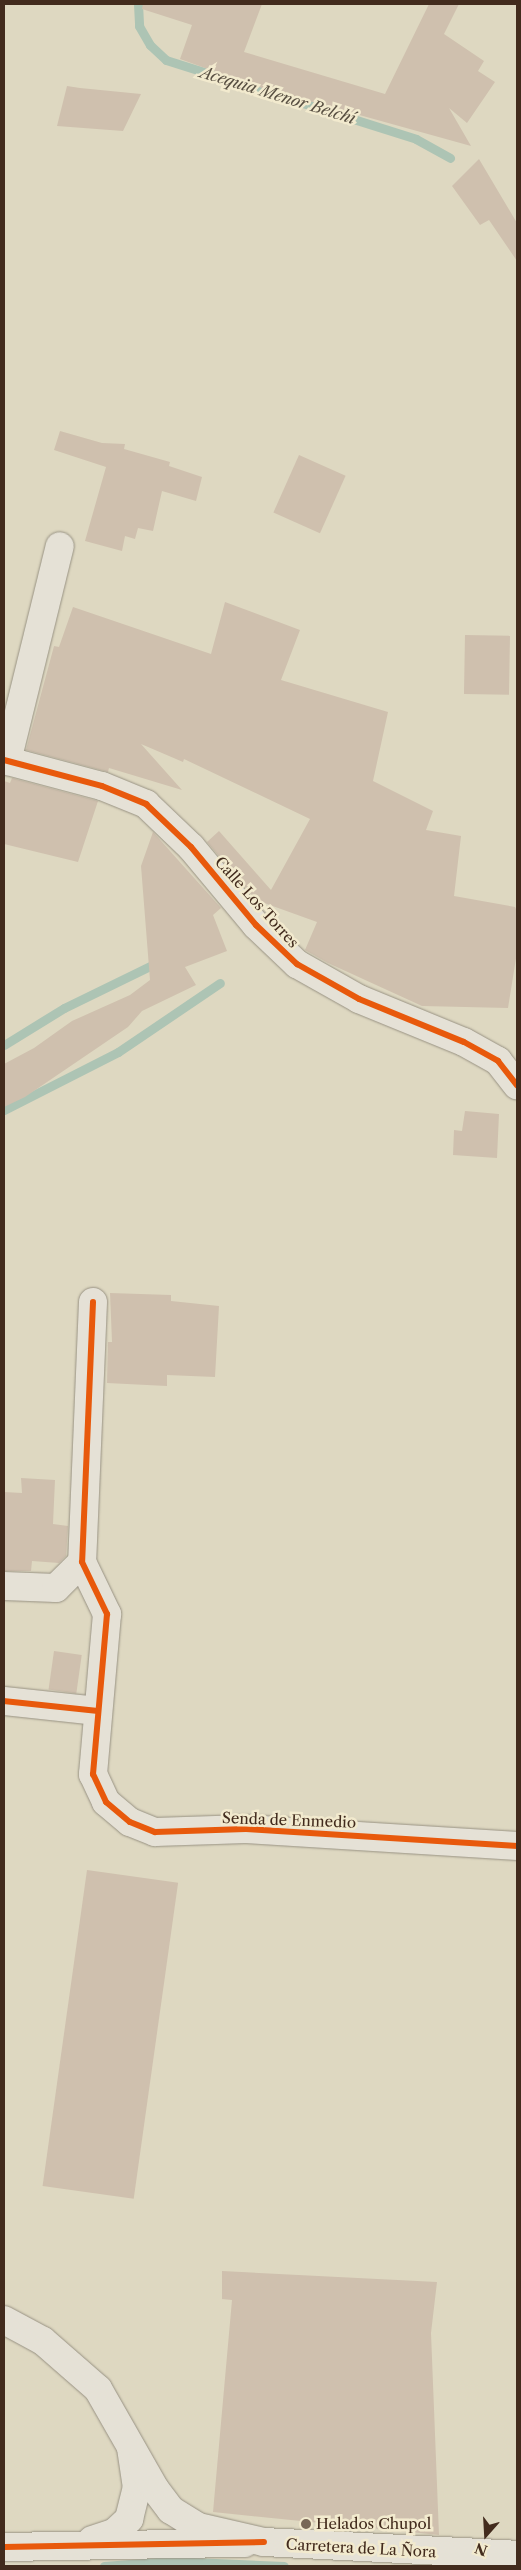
<!DOCTYPE html>
<html>
<head>
<meta charset="utf-8">
<style>
  body { margin:0 }
  #map { position:relative; width:521px; height:2570px; overflow:hidden; background:#ded8c1; font-family:"Libre Caslon Text",serif }
  div>[style] { position:absolute }
  .stream>* { height:9px; margin:-4.5px; padding:0 4.5px; transform-origin:4.5px; border-radius:4.5px; background:#adc4b4 }
  .building>* { inset:0; background:#cfc0ae; transform-origin:0 0 }
  .roads { filter:drop-shadow(0 0 1px #989283) drop-shadow(0 0 1px #989283) }
  .minor>* { height:28px; margin:-14px; padding:0 14px; transform-origin:14px; border-radius:14px; background:#e5e1d6 }
  .secondary>* { height:28px; margin:-14px; padding:0 14px; transform-origin:14px; border-radius:14px; background:#e5e1d6 }
  .cycleway>* { height:6px; margin:-3px; padding:0 3px; transform-origin:3px; border-radius:3px; background:#e8590c }
  .dots>* { width:14px; height:14px; translate:-50% -50%; box-sizing:border-box; border:2px solid #f2eace; border-radius:50% }
  span { translate:-50% -50%; white-space:nowrap; text-align:center; line-height:1.15; -webkit-text-stroke:5px #f2eace; paint-order:stroke }
  .street-label { font-size:15px; color:#422b1d }
  .poi-label { font-size:15px; color:#422b1d }
  .left { translate:0 -50%; text-align:left }
  .water-label { font-size:16px; color:#584f42; font-style:italic }
  .frame { position:absolute; inset:0; border:5px solid #422b1d; pointer-events:none }
  .north { position:absolute; left:461px; top:2510px; width:50px; height:50px; -webkit-text-stroke:4px #f2eace; paint-order:stroke; rotate:199deg; font-size:14px; font-weight:700; line-height:20px; text-align:center; color:#422b1d }
  .north::after { content:''; display:block; margin:auto; width:18px; height:22px; background:#422b1d; clip-path:polygon(50% 0,100% 100%,50% 72%,0 100%) }
</style>
</head>
<body>
<div id="map">
  <div class="stream">
    <i style="left:138px;top:4px;width:22px;rotate:87deg"></i>
    <i style="left:139px;top:26px;width:22px;rotate:60deg"></i>
    <i style="left:150px;top:45px;width:22px;rotate:43deg"></i>
    <i style="left:166px;top:60px;width:262px;rotate:17.5deg"></i>
    <i style="left:416px;top:139px;width:39px;rotate:29deg"></i>
    <i style="left:4px;top:1045px;width:70px;rotate:-31.7deg"></i>
    <i style="left:64px;top:1008px;width:98px;rotate:-26deg"></i>
    <i style="left:4px;top:1110px;width:128px;rotate:-27deg"></i>
    <i style="left:118px;top:1052px;width:123px;rotate:-34.1deg"></i>
    <i style="left:104px;top:2566px;width:66px;rotate:-4.3deg"></i>
    <i style="left:170px;top:2561px;width:114px;rotate:2.5deg"></i>
  </div>
  <div class="building">
    <i style="clip-path:polygon(143px 4px,262px 4px,244px 52px,385px 94px,429px 4px,459px 4px,444px 34px,484px 61px,478px 71px,495px 82px,467px 123px,449px 108px,471px 146px,255px 86px,180px 59px,192px 25px,142px 9px)"></i>
    <i style="clip-path:polygon(67px 86px,80px 88px,141px 94px,123px 131px,57px 126px)"></i>
    <i style="clip-path:polygon(479px 159px,517px 223px,517px 261px,489px 220px,480px 225px,452px 186px)"></i>
    <i style="clip-path:polygon(60px 431px,102px 443px,125px 444px,124px 449px,170px 462px,169px 466px,202px 477px,196px 501px,162px 491px,153px 531px,138px 528px,135px 539px,125px 536px,122px 551px,85px 541px,106px 467px,54px 450px)"></i>
    <i style="left:299px;top:455px;width:51px;height:63px;rotate:24deg"></i>
    <i style="clip-path:polygon(225px 602px,300px 630px,281px 680px,388px 712px,373px 781px,433px 811px,426px 830px,461px 836px,454px 896px,515px 907px,517px 911px,517px 952px,508px 1008px,422px 1006px,328px 963px,305px 950px,317px 922px,256px 900px,207px 842px,219px 831px,271px 890px,310px 819px,184px 759px,183px 762px,141px 744px,182px 790px,109px 768px,108px 772px,26px 750px,54px 646px,59px 647px,73px 607px,211px 654px)"></i>
    <i style="left:465px;top:635px;width:45px;height:59px;rotate:1deg"></i>
    <i style="clip-path:polygon(12px 778px,98px 801px,78px 862px,4px 844px,4px 781px,10px 783px)"></i>
    <i style="clip-path:polygon(153px 832px,221px 908px,213px 915px,227px 951px,185px 967px,196px 985px,142px 1011px,128px 1027px,25px 1097px,4px 1107px,4px 1064px,34px 1048px,72px 1021px,130px 995px,150px 980px,141px 866px)"></i>
    <i style="clip-path:polygon(465px 1111px,499px 1114px,497px 1158px,453px 1155px,454px 1130px,462px 1131px)"></i>
    <i style="clip-path:polygon(110px 1293px,171px 1295px,171px 1301px,219px 1306px,215px 1377px,167px 1375px,167px 1386px,107px 1383px,108px 1342px,112px 1342px)"></i>
    <i style="clip-path:polygon(21px 1478px,55px 1480px,53px 1524px,68px 1526px,66px 1556px,59px 1563px,32px 1561px,31px 1571px,4px 1571px,4px 1492px,22px 1493px)"></i>
    <i style="left:54px;top:1651px;width:28px;height:39px;rotate:8deg"></i>
    <i style="left:87px;top:1870px;width:92px;height:319px;rotate:8deg"></i>
    <i style="clip-path:polygon(222px 2271px,437px 2282px,431px 2333px,439px 2535px,213px 2512px,232px 2300px,222px 2299px)"></i>
  </div>
  <div class="roads">
    <div class="minor">
      <i style="left:4px;top:760px;width:101px;rotate:14.9deg"></i>
      <i style="left:102px;top:786px;width:48px;rotate:22.2deg"></i>
      <i style="left:146px;top:804px;width:62px;rotate:43.7deg"></i>
      <i style="left:191px;top:847px;width:102px;rotate:50.2deg"></i>
      <i style="left:256px;top:925px;width:57px;rotate:43.6deg"></i>
      <i style="left:297px;top:964px;width:71px;rotate:29.4deg"></i>
      <i style="left:359px;top:999px;width:113px;rotate:22.3deg"></i>
      <i style="left:464px;top:1042px;width:39px;rotate:29deg"></i>
      <i style="left:498px;top:1061px;width:31px;rotate:52deg"></i>
      <i style="left:7px;top:761px;width:221px;rotate:-76.2deg"></i>
      <i style="left:93px;top:1302px;width:260px;rotate:92.4deg"></i>
      <i style="left:82px;top:1562px;width:58px;rotate:64.3deg"></i>
      <i style="left:107px;top:1614px;width:161px;rotate:95deg"></i>
      <i style="left:93px;top:1774px;width:31px;rotate:65deg"></i>
      <i style="left:106px;top:1802px;width:31px;rotate:40deg"></i>
      <i style="left:130px;top:1822px;width:27px;rotate:22deg"></i>
      <i style="left:155px;top:1832px;width:91px;rotate:-1.9deg"></i>
      <i style="left:246px;top:1829px;width:272px;rotate:3.6deg"></i>
      <i style="left:4px;top:1586px;width:52px;rotate:2.2deg"></i>
      <i style="left:56px;top:1588px;width:37px;rotate:-45deg"></i>
      <i style="left:4px;top:1701px;width:94px;rotate:6.1deg"></i>
      <i style="left:92px;top:2540px;width:23px;rotate:-18deg"></i>
      <i style="left:114px;top:2533px;width:21px;rotate:-43deg"></i>
      <i style="left:129px;top:2519px;width:32px;rotate:-76deg"></i>
      <i style="left:137px;top:2488px;width:40px;rotate:-98.5deg"></i>
      <i style="left:4px;top:2547px;width:241px;rotate:-1deg"></i>
    </div>
    <div class="secondary">
      <i style="left:4px;top:2320px;width:44px;rotate:28.3deg"></i>
      <i style="left:43px;top:2341px;width:73px;rotate:41.1deg"></i>
      <i style="left:98px;top:2389px;width:115px;rotate:60.3deg"></i>
      <i style="left:155px;top:2489px;width:26px;rotate:53deg"></i>
      <i style="left:171px;top:2510px;width:32px;rotate:32deg"></i>
      <i style="left:198px;top:2527px;width:68px;rotate:12.8deg"></i>
      <i style="left:264px;top:2542px;width:253px;rotate:2.9deg"></i>
    </div>
  </div>
  <div class="cycleway">
    <i style="left:4px;top:760px;width:101px;rotate:14.9deg"></i>
    <i style="left:102px;top:786px;width:48px;rotate:22.2deg"></i>
    <i style="left:146px;top:804px;width:62px;rotate:43.7deg"></i>
    <i style="left:191px;top:847px;width:102px;rotate:50.2deg"></i>
    <i style="left:256px;top:925px;width:57px;rotate:43.6deg"></i>
    <i style="left:297px;top:964px;width:71px;rotate:29.4deg"></i>
    <i style="left:359px;top:999px;width:113px;rotate:22.3deg"></i>
    <i style="left:464px;top:1042px;width:39px;rotate:29deg"></i>
    <i style="left:498px;top:1061px;width:31px;rotate:52deg"></i>
    <i style="left:93px;top:1302px;width:260px;rotate:92.4deg"></i>
    <i style="left:82px;top:1562px;width:58px;rotate:64.3deg"></i>
    <i style="left:107px;top:1614px;width:161px;rotate:95deg"></i>
    <i style="left:93px;top:1774px;width:31px;rotate:65deg"></i>
    <i style="left:106px;top:1802px;width:31px;rotate:40deg"></i>
    <i style="left:130px;top:1822px;width:27px;rotate:22deg"></i>
    <i style="left:155px;top:1832px;width:91px;rotate:-1.9deg"></i>
    <i style="left:246px;top:1829px;width:272px;rotate:3.6deg"></i>
    <i style="left:4px;top:1701px;width:94px;rotate:6.1deg"></i>
    <i style="left:4px;top:2547px;width:260px;rotate:-1.1deg"></i>
  </div>
  <div class="dots">
    <i style="left:306px;top:2524px;background:#796856"></i>
  </div>
  <div class="street-label">
    <span style="left:257px;top:902px;rotate:48deg">Calle Los Torres</span>
    <span style="left:289px;top:1820px;rotate:2deg">Senda de Enmedio</span>
    <span style="left:361px;top:2548px;rotate:3deg">Carretera de La Ñora</span>
  </div>
  <div class="poi-label">
    <span class="left" style="left:316px;top:2524px">Helados Chupol</span>
  </div>
  <div class="water-label">
    <span style="left:278px;top:95px;rotate:17deg">Acequia Menor Belchí</span>
  </div>
  <div class="frame"></div>
  <div class="north">N</div>
</div>
</body>
</html>
